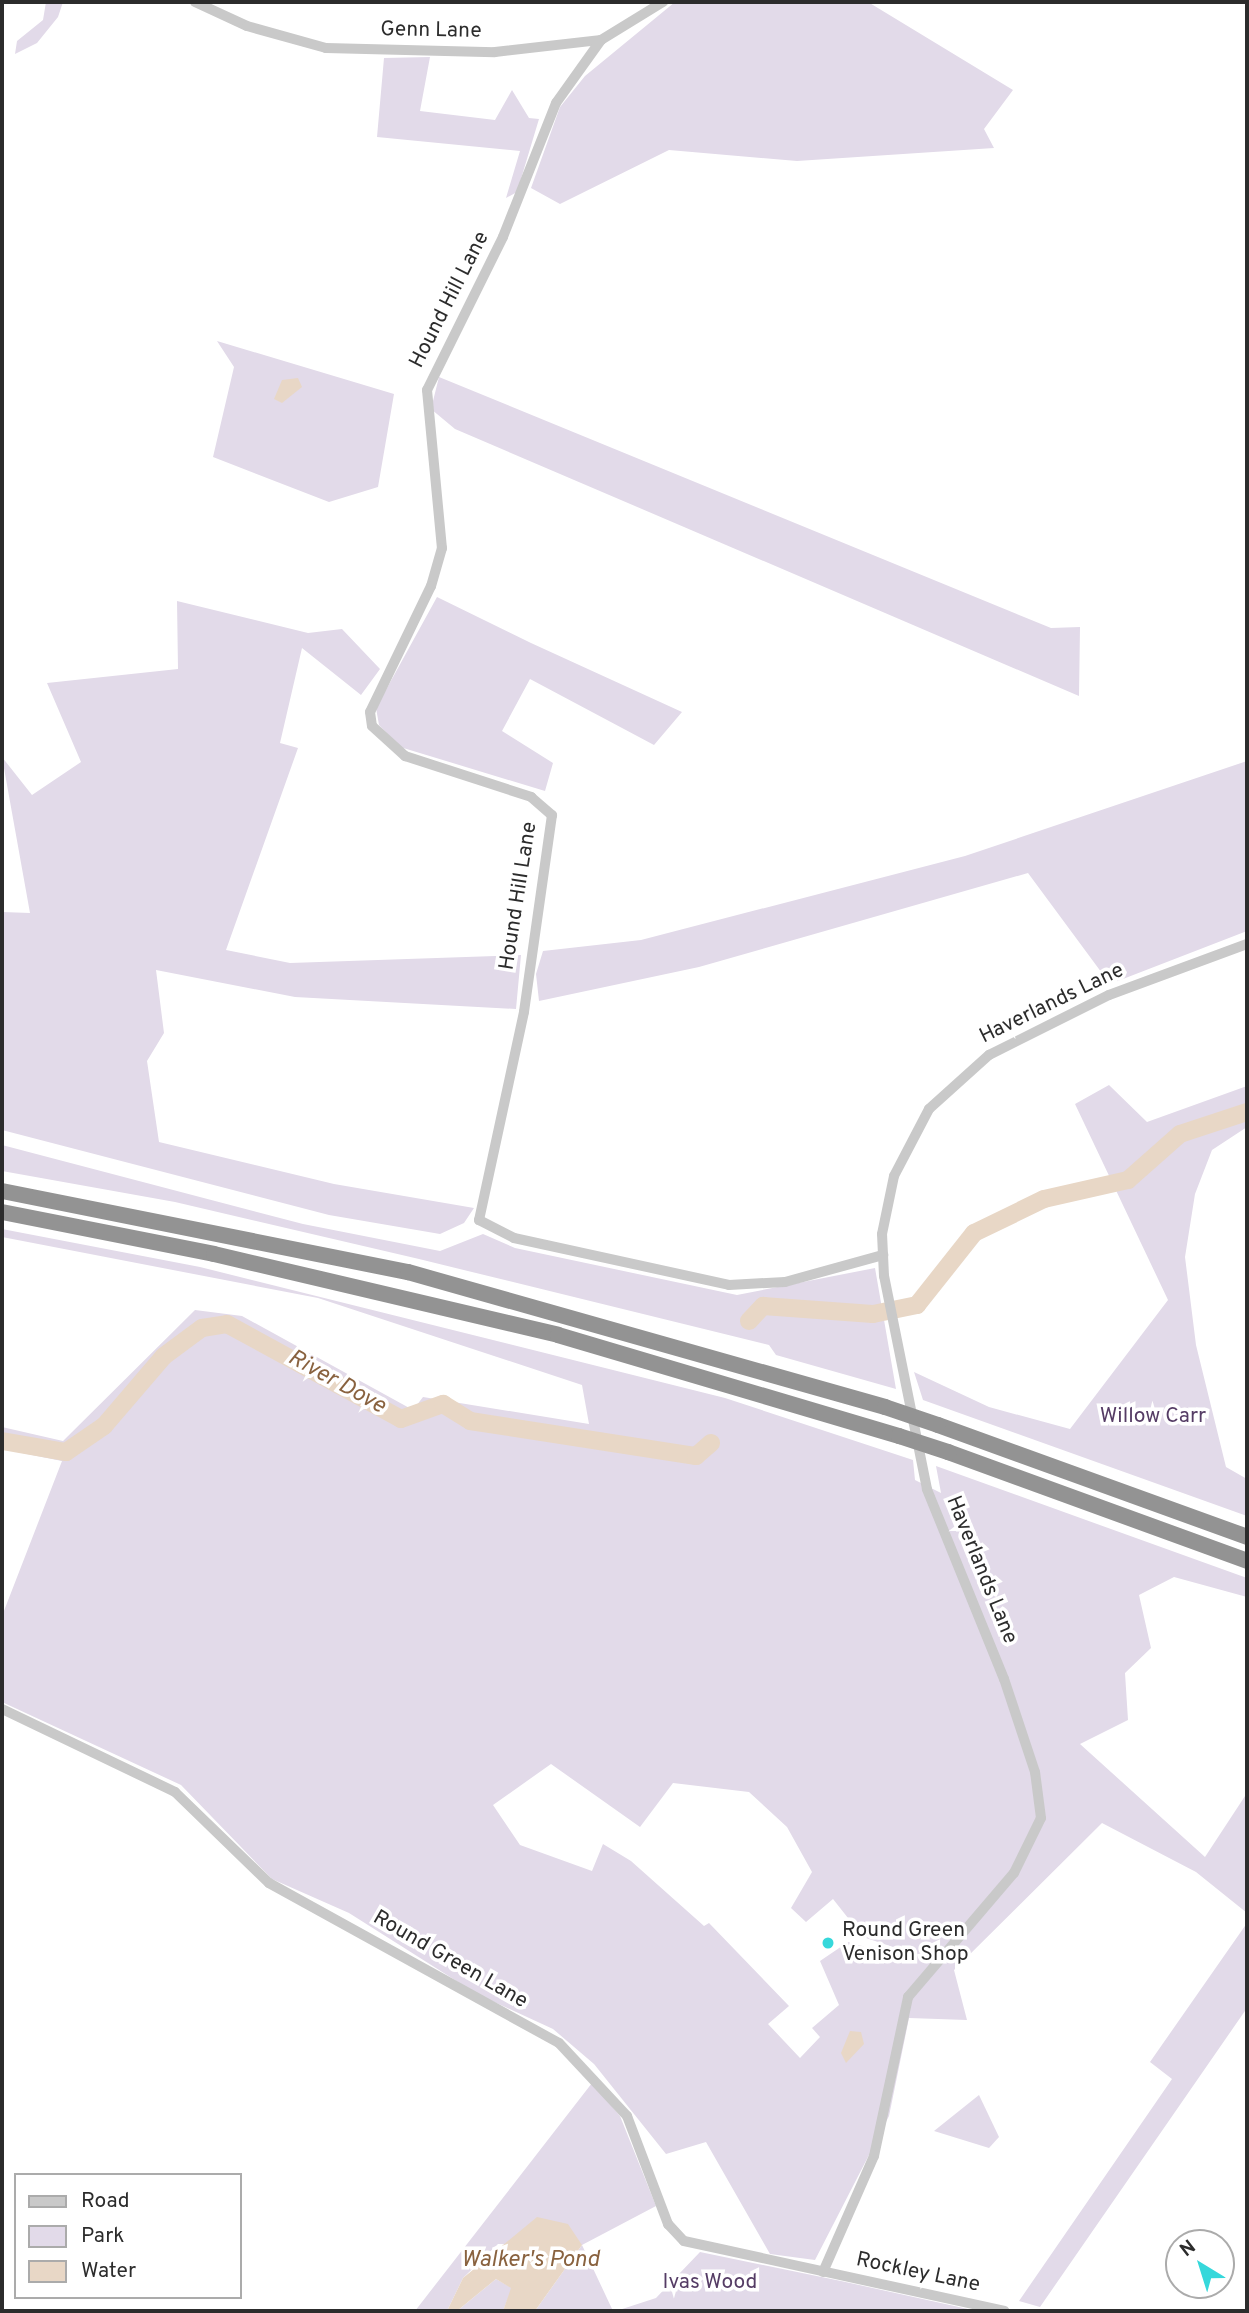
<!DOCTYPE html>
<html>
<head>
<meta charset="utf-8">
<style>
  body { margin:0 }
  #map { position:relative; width:1249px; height:2313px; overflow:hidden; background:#fff; font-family:Overpass,sans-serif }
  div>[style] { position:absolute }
  .green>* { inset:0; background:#e2dae9 }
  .water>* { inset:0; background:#e8d7c6 }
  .river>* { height:18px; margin:-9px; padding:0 9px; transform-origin:9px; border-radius:9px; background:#e8d7c6 }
  .minor>* { height:10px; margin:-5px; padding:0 5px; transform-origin:5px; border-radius:5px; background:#c9c9c9 }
  .highway>* { height:16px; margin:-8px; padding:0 8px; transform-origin:8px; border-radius:8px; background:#939393 }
  .highway-bridge>* { height:16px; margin:-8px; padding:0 8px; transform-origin:8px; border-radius:8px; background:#939393 }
  .dots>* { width:19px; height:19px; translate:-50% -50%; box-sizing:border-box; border:4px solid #fff; border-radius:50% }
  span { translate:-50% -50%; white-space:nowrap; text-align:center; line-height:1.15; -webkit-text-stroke:7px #fff; paint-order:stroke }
  .street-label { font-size:21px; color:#2c2c2c }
  .park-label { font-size:21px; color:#553c65 }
  .poi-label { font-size:21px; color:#2c2c2c }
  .left { translate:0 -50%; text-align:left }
  .water-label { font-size:23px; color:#89623f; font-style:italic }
  .frame { position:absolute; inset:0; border:4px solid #2c2c2c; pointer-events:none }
  .legend { position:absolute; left:14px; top:2173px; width:228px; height:126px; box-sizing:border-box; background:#fff; border:2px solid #ababab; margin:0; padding:9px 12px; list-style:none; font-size:21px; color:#2c2c2c }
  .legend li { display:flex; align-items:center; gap:14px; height:35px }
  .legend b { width:35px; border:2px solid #ababab }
  .north { position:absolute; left:1165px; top:2229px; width:70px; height:70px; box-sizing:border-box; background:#fff; border:2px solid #ababab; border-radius:50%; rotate:322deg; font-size:19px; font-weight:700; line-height:28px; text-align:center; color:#2c2c2c }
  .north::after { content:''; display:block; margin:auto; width:24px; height:32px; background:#36d8db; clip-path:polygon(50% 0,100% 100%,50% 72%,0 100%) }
</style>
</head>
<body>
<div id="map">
  <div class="green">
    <i style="clip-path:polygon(46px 2px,63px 2px,58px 17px,37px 43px,15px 54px,17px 41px,43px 20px)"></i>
    <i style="clip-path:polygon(675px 2px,868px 2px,1013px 90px,984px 129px,994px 148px,797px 161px,669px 150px,560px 204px,531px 188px,560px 107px,585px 76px)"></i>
    <i style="clip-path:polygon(430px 57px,420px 111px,495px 120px,512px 90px,529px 118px,539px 119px,517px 192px,506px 198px,520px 151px,377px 137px,384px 58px)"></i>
    <i style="clip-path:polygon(217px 341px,394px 394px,378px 487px,329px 502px,213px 457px,234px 367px)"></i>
    <i style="clip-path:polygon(439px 377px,1051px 628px,1080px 627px,1079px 696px,455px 429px,431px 409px)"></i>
    <i style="clip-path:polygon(437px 597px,531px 643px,682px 712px,654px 745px,530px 679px,502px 731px,553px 763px,545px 791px,400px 747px,379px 725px,376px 708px)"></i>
    <i style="clip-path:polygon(177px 601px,308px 633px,342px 629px,380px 669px,361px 695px,302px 648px,280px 743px,298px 748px,226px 950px,290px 963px,521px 955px,516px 1009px,295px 997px,156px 970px,164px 1033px,147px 1061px,159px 1142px,334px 1184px,474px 1208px,464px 1223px,440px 1234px,329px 1215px,2px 1130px,2px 912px,30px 913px,2px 757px,32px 795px,81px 762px,47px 683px,178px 669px)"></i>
    <i style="clip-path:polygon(1247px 761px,1247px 931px,1110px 984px,1028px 873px,699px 967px,539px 1001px,536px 974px,543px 951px,641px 940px,965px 856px)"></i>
    <i style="clip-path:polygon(1109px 1085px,1147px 1122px,1247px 1086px,1247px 1127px,1212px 1150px,1195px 1194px,1185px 1257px,1196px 1345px,1226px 1467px,1247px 1479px,1247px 1516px,923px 1400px,914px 1372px,989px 1407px,1070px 1429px,1168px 1300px,1075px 1104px)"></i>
    <i style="clip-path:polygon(2px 1145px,303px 1224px,440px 1251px,483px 1234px,515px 1248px,737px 1295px,875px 1268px,896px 1389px,776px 1355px,769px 1345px,419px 1259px,175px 1202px,2px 1171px)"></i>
    <i style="clip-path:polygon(evenodd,2px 1229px,200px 1267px,725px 1398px,913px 1460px,915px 1480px,941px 1493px,936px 1466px,1247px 1578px,1247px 1597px,1174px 1577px,1139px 1595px,1151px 1648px,1125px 1673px,1128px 1720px,1080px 1744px,1205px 1857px,1247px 1793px,1247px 1913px,1196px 1872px,1102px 1823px,954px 1970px,967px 2020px,909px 2018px,889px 2116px,815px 2260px,770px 2254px,706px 2142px,666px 2154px,594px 2064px,553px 2029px,477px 1994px,349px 1913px,272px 1879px,181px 1785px,2px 1702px,2px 1616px,62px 1461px,2px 1449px,2px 1427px,63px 1441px,195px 1310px,242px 1316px,413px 1410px,423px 1397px,589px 1424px,582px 1385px,318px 1298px,2px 1237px,2px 1229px,551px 1764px,640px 1827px,673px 1783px,749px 1792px,787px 1827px,812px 1872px,791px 1908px,806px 1922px,833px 1899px,863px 1937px,914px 1954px,908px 1959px,848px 1942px,820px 1961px,839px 2005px,812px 2028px,820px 2037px,800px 2058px,768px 2024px,789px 2006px,709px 1923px,704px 1926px,631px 1861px,603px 1844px,592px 1871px,520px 1845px,493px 1805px,551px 1764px)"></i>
    <i style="clip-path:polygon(1247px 1923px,1247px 2008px,1040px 2307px,1019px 2301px,1172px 2079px,1150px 2062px)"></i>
    <i style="clip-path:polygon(592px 2083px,620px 2116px,656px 2206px,582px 2245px,613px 2311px,535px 2311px,582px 2245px,498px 2244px,463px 2278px,447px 2311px,415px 2311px)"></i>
    <i style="clip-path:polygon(979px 2095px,999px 2137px,989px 2148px,934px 2131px)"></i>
    <i style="clip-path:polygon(700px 2252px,841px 2281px,977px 2311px,616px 2311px,656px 2298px)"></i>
    <i style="clip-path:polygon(496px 2279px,512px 2288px,503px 2311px,457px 2311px)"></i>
  </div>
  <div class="water">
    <i style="clip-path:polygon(298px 378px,302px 387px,282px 403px,274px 399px,282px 380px)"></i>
    <i style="clip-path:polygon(850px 2031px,861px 2032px,864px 2044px,846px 2063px,841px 2053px)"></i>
    <i style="clip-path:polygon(537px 2217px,568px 2224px,582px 2245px,535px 2311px,503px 2311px,511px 2288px,496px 2279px,457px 2311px,447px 2311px,463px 2278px)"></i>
  </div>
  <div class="river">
    <i style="left:749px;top:1321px;width:21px;rotate:-47deg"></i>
    <i style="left:763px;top:1306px;width:110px;rotate:4.2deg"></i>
    <i style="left:873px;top:1314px;width:45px;rotate:-11.6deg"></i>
    <i style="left:917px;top:1305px;width:92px;rotate:-51.6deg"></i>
    <i style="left:974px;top:1233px;width:78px;rotate:-25.9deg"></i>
    <i style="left:1044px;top:1199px;width:86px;rotate:-12.7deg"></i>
    <i style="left:1128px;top:1180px;width:69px;rotate:-41.5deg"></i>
    <i style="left:1180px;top:1134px;width:71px;rotate:-18.2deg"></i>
    <i style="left:2px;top:1441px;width:65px;rotate:9.8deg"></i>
    <i style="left:66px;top:1452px;width:46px;rotate:-34.4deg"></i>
    <i style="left:104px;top:1426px;width:92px;rotate:-49.4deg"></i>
    <i style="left:164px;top:1356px;width:47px;rotate:-36.4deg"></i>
    <i style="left:202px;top:1328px;width:25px;rotate:-9deg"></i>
    <i style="left:227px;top:1324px;width:198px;rotate:28.6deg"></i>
    <i style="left:401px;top:1419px;width:45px;rotate:-19.7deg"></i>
    <i style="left:443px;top:1404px;width:32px;rotate:32deg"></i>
    <i style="left:470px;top:1421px;width:229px;rotate:8.8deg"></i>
    <i style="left:696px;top:1456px;width:20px;rotate:-41deg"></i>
  </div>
  <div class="minor">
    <i style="left:195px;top:2px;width:57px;rotate:24.8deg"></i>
    <i style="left:247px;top:26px;width:82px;rotate:15.6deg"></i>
    <i style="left:326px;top:48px;width:169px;rotate:1.4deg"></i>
    <i style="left:495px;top:52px;width:107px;rotate:-6.5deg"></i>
    <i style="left:601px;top:40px;width:73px;rotate:-31.5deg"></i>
    <i style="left:601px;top:40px;width:77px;rotate:125.5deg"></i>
    <i style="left:556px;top:103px;width:144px;rotate:111.6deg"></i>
    <i style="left:503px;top:237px;width:171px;rotate:116.4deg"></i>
    <i style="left:427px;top:390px;width:159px;rotate:84.6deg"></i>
    <i style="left:442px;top:548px;width:40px;rotate:106deg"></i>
    <i style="left:431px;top:586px;width:140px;rotate:115.8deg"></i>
    <i style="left:370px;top:712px;width:14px;rotate:82deg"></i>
    <i style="left:372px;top:726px;width:45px;rotate:42.3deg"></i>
    <i style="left:405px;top:756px;width:133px;rotate:18deg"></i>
    <i style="left:531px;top:797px;width:28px;rotate:41deg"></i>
    <i style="left:552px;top:815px;width:199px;rotate:98.1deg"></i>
    <i style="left:524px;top:1012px;width:213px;rotate:102.2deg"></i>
    <i style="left:479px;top:1220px;width:39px;rotate:27deg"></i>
    <i style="left:514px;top:1238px;width:220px;rotate:12.3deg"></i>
    <i style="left:729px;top:1285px;width:56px;rotate:-3.1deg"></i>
    <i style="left:785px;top:1282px;width:102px;rotate:-15.4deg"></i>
    <i style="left:2px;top:1709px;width:192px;rotate:25.6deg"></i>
    <i style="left:175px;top:1792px;width:131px;rotate:44.1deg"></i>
    <i style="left:269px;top:1883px;width:331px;rotate:28.9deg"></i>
    <i style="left:559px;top:2043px;width:100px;rotate:47deg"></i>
    <i style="left:627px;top:2116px;width:116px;rotate:69.2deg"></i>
    <i style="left:668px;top:2224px;width:23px;rotate:47deg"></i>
    <i style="left:684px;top:2241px;width:328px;rotate:12.3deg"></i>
    <i style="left:823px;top:2272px;width:127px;rotate:-66.3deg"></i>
    <i style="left:874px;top:2156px;width:163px;rotate:-77.9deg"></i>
    <i style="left:908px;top:1997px;width:163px;rotate:-49.5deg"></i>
    <i style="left:1014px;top:1873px;width:61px;rotate:-63.9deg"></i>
    <i style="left:1041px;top:1818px;width:46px;rotate:-97.4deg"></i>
    <i style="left:1035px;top:1772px;width:98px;rotate:-108.4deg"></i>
    <i style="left:1004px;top:1679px;width:205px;rotate:-112.1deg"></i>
    <i style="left:927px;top:1489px;width:217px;rotate:-101.4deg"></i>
    <i style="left:884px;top:1276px;width:42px;rotate:-92.7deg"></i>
    <i style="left:882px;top:1234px;width:59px;rotate:-78.3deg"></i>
    <i style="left:894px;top:1176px;width:76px;rotate:-62.4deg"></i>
    <i style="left:929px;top:1109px;width:81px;rotate:-42deg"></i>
    <i style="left:989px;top:1055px;width:134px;rotate:-26.6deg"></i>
    <i style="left:1109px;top:995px;width:147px;rotate:-20.3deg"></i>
  </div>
  <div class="highway">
    <i style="left:2px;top:1191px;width:414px;rotate:11.3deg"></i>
    <i style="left:408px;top:1272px;width:496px;rotate:15.8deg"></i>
    <i style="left:2px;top:1212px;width:216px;rotate:11.2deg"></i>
    <i style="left:214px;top:1254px;width:353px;rotate:13.2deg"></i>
    <i style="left:558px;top:1335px;width:356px;rotate:16.5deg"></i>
    <i style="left:938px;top:1425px;width:329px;rotate:19.9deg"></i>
    <i style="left:948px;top:1452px;width:318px;rotate:20deg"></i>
  </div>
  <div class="highway-bridge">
    <i style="left:885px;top:1407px;width:56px;rotate:18.8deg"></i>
    <i style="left:899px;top:1436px;width:52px;rotate:18.1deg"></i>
  </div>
  <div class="dots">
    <i style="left:828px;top:1943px;background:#36d8db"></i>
  </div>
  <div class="street-label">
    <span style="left:431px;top:31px;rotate:1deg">Genn Lane</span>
    <span style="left:450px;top:300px;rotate:-63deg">Hound Hill Lane</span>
    <span style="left:519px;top:896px;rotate:-81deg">Hound Hill Lane</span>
    <span style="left:1052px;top:1004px;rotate:-26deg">Haverlands Lane</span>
    <span style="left:981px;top:1570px;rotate:68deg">Haverlands Lane</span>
    <span style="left:450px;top:1960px;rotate:30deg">Round Green Lane</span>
    <span style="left:918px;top:2273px;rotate:12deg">Rockley Lane</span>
  </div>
  <div class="park-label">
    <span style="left:1153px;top:1417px">Willow Carr</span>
    <span style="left:710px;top:2283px">Ivas Wood</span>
  </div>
  <div class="poi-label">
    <span class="left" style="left:842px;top:1943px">Round Green<br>Venison Shop</span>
  </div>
  <div class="water-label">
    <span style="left:336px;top:1383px;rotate:29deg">River Dove</span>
    <span style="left:530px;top:2261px">Walker's Pond</span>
  </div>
  <div class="frame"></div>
  <ul class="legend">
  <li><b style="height:9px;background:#c9c9c9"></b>Road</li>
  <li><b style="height:19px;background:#e2dae9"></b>Park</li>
  <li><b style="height:19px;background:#e8d7c6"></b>Water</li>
  </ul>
  <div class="north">N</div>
</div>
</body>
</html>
